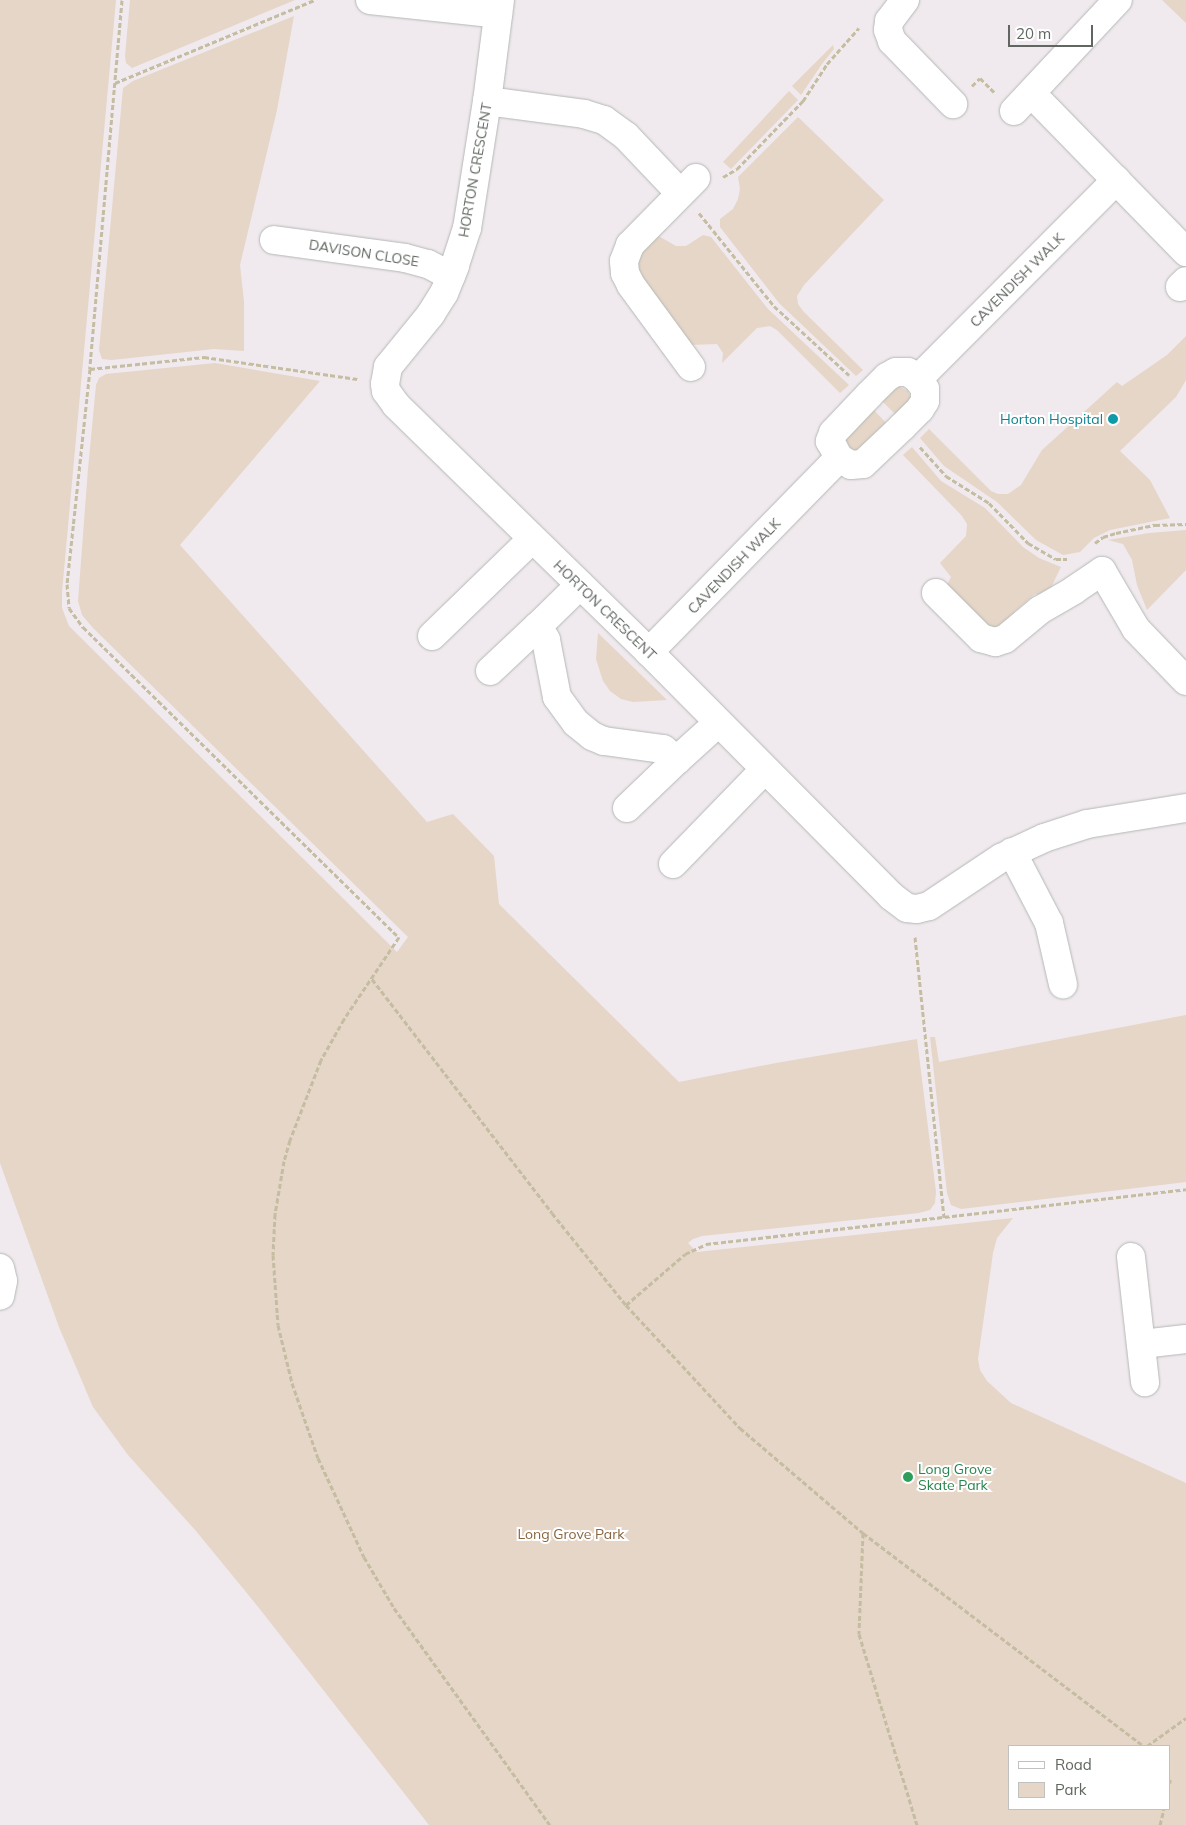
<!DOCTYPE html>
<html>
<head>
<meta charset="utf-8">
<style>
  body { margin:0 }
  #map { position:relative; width:1186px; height:1825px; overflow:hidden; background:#f0e9ee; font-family:Mulish,sans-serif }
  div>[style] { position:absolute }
  .green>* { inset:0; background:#e5d6c8 }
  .path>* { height:3px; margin-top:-1.5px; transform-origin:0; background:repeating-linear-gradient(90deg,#c5bda1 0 5px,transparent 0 7.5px) }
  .roads { filter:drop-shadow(0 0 1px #b3b9b4) drop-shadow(0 0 1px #b3b9b4) }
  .minor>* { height:28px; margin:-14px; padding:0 14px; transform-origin:14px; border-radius:14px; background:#fff }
  .dots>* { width:14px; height:14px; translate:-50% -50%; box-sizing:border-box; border:2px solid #fff; border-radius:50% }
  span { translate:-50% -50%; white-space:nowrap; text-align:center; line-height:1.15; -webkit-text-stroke:4px #fff; paint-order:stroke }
  .street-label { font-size:14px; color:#606760 }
  .culture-label { font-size:14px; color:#0d838f }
  .right { translate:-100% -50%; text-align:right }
  .leisure-label { font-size:14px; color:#27864d }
  .left { translate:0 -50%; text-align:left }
  .park-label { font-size:14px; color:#88653e }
  .legend { position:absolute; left:1008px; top:1745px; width:162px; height:65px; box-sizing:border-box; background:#fff; border:1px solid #bfc2bf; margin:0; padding:6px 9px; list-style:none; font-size:15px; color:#606760 }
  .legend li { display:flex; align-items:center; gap:10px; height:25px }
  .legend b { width:25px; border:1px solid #bfc2bf }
  .scale { position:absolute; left:1008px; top:25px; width:85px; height:22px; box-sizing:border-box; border:2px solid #606760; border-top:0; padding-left:6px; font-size:15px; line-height:18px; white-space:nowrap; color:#606760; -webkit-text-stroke:4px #fff; paint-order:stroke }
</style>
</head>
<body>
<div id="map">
  <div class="green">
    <i style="clip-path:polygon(evenodd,0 0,116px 0,62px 592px,62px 608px,69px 626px,397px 952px,408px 937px,93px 628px,82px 615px,78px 601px,88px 469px,96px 385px,99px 378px,106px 374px,215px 363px,320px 381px,180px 545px,427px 822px,453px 814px,494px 856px,499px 904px,679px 1082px,776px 1063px,917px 1039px,936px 1192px,935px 1203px,930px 1210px,919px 1213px,702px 1236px,693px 1239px,688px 1243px,697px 1252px,1013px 1218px,997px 1238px,993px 1253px,978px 1359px,980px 1370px,987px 1381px,1011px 1403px,1186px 1483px,1186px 1825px,429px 1825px,259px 1608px,196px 1531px,128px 1455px,93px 1407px,59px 1327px,0 1163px,0 0,1170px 1746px,1170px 1809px,1010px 1809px,1010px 1746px,1170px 1746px)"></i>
    <i style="clip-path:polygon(130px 0,295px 0,132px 68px,126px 63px,125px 56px)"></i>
    <i style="clip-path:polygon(1162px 0,1186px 0,1186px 23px)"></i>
    <i style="clip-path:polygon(294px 16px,277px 110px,240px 265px,244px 302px,244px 351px,214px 349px,112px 360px,102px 359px,99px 350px,123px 88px,133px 81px)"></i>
    <i style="clip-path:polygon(833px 45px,834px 49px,822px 64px,801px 95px,792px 86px)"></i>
    <i style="clip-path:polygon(789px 91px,798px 100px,731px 169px,723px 162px)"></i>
    <i style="clip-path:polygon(798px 117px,884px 200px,804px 285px,797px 296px,798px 304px,803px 311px,863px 370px,856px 376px,779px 303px,720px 227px,720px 219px,733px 209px,738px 199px,740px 189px,738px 177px)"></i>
    <i style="clip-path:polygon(655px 234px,676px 246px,686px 246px,703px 235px,711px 237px,768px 309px,849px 385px,840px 393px,777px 330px,770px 326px,757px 328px,722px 363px,723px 353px,717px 344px,690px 345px,635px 268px,641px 249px)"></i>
    <i style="clip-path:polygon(1186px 336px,1186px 380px,1176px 397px,1120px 451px,1150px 480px,1170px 518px,1110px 530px,1094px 538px,1080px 552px,1063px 555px,1036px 540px,997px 502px,944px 466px,920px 438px,929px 429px,991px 491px,998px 494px,1008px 494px,1021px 485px,1042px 450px,1117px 382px,1122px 386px,1167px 355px)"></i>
    <i style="clip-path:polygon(898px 386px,908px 391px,912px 402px,900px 419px,879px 398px)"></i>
    <i style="clip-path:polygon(870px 406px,891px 428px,869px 449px,855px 451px,849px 447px,845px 437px)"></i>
    <i style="clip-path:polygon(912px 447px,941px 481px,985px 508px,1023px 547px,1039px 558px,1061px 567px,1047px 596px,1035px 594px,1015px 611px,1012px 624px,996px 633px,946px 587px,951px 577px,940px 563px,966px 536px,967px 524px,962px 516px,903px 455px)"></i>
    <i style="clip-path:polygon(1186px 530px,1186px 570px,1147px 610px,1137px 585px,1132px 560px,1123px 544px,1108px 540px,1149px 533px)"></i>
    <i style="clip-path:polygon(598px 633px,667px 700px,633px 702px,621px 699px,610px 691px,603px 681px,596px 659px)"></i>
    <i style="clip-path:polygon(1186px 1015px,1186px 1182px,961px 1209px,951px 1205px,947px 1193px,930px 1037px,935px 1037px,939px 1062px)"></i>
  </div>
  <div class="path">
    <i style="left:122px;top:0;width:370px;rotate:95deg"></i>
    <i style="left:90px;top:369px;width:216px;rotate:96.1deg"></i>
    <i style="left:67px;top:584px;width:24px;rotate:85deg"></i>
    <i style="left:69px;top:608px;width:24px;rotate:54deg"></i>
    <i style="left:83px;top:627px;width:443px;rotate:44.5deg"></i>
    <i style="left:399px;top:937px;width:99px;rotate:123.9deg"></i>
    <i style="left:344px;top:1019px;width:47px;rotate:119.3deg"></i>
    <i style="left:321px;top:1060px;width:86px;rotate:111.2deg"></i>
    <i style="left:290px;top:1140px;width:22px;rotate:106deg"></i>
    <i style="left:284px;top:1161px;width:54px;rotate:99.6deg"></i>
    <i style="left:275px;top:1214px;width:41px;rotate:92.8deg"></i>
    <i style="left:273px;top:1255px;width:70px;rotate:85.9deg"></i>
    <i style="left:278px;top:1325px;width:60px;rotate:76.4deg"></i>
    <i style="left:292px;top:1383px;width:79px;rotate:70.9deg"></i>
    <i style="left:318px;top:1458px;width:109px;rotate:65.1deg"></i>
    <i style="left:364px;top:1557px;width:59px;rotate:59.5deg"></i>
    <i style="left:394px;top:1608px;width:267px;rotate:54.3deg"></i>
    <i style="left:115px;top:83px;width:216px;rotate:-22.6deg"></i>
    <i style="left:972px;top:86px;width:11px;rotate:-45deg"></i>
    <i style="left:980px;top:78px;width:20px;rotate:45deg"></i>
    <i style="left:723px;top:177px;width:16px;rotate:-30deg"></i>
    <i style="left:737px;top:169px;width:95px;rotate:-45.9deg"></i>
    <i style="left:803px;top:101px;width:44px;rotate:-57deg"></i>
    <i style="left:827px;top:64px;width:48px;rotate:-48.4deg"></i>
    <i style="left:699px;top:213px;width:119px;rotate:51.1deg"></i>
    <i style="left:774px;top:306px;width:102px;rotate:42.6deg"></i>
    <i style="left:90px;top:369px;width:115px;rotate:-6deg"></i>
    <i style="left:204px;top:357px;width:155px;rotate:8.2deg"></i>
    <i style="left:920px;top:447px;width:39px;rotate:48deg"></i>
    <i style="left:946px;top:476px;width:51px;rotate:32.1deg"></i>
    <i style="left:989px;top:503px;width:56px;rotate:45.7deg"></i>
    <i style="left:1028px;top:543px;width:32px;rotate:30deg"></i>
    <i style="left:1056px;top:559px;width:11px"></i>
    <i style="left:1095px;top:543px;width:10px;rotate:-37deg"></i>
    <i style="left:1103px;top:537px;width:14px;rotate:-17deg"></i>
    <i style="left:1116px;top:533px;width:40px;rotate:-12deg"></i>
    <i style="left:1155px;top:525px;width:31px;rotate:-2deg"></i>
    <i style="left:915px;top:937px;width:282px;rotate:84.1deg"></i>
    <i style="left:372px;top:979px;width:295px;rotate:52.4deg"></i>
    <i style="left:552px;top:1213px;width:118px;rotate:51.2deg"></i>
    <i style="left:626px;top:1305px;width:168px;rotate:47.2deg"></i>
    <i style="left:740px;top:1428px;width:162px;rotate:40.5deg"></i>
    <i style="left:863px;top:1533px;width:353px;rotate:37.2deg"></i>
    <i style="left:626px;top:1305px;width:78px;rotate:-40.8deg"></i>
    <i style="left:685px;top:1254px;width:23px;rotate:-25deg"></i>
    <i style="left:706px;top:1244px;width:483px;rotate:-6.5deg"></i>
    <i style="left:863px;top:1533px;width:101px;rotate:92.3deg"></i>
    <i style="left:859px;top:1634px;width:200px;rotate:73.1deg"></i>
    <i style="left:1147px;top:1746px;width:48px;rotate:-35.7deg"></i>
    <i style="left:1170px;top:1779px;width:4px;rotate:90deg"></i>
    <i style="left:1160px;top:1825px;width:16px;rotate:-76deg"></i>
  </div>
  <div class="roads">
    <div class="minor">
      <i style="left:370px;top:0;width:129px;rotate:6.2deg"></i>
      <i style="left:500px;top:0;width:102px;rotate:97.3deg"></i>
      <i style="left:487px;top:101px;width:129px;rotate:98.9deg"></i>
      <i style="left:467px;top:228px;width:40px;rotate:108deg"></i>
      <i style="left:455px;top:266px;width:29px;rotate:112deg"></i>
      <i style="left:444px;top:293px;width:25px;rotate:122deg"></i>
      <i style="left:431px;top:314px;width:68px;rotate:129.1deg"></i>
      <i style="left:388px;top:367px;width:17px;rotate:100deg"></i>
      <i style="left:385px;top:384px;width:7px;rotate:82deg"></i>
      <i style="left:386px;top:391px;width:17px;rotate:54deg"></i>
      <i style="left:396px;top:405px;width:354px;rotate:44.3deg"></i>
      <i style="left:649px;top:652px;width:344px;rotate:45.2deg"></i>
      <i style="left:891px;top:896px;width:20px;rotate:37deg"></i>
      <i style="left:907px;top:908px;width:10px;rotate:6deg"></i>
      <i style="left:917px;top:909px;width:12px;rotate:-14deg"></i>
      <i style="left:929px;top:906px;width:87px;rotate:-33.7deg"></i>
      <i style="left:1001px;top:858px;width:47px;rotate:-24.9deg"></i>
      <i style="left:1044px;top:838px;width:45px;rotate:-18deg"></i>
      <i style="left:1087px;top:824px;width:100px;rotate:-9.2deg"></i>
      <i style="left:905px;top:0;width:26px;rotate:127deg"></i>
      <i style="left:889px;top:21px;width:9px;rotate:96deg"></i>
      <i style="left:888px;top:30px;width:12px;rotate:70deg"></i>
      <i style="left:892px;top:41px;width:88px;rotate:45.9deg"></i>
      <i style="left:1032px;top:94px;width:221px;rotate:45.7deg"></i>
      <i style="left:487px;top:101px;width:98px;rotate:7.6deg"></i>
      <i style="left:584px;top:114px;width:21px;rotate:17deg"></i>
      <i style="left:604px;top:120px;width:27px;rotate:36deg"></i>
      <i style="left:626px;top:136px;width:79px;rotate:46.5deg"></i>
      <i style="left:1014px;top:111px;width:152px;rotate:-46.9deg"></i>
      <i style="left:274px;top:240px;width:132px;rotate:7.8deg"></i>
      <i style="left:405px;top:258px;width:24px;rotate:15deg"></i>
      <i style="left:428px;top:264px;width:26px;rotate:28deg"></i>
      <i style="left:1180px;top:287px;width:8px;rotate:-45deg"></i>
      <i style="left:691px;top:367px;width:102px;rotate:-126.2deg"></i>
      <i style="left:631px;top:285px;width:13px;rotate:-117deg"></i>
      <i style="left:625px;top:273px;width:12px;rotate:-95deg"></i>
      <i style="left:624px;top:261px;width:17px;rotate:-69deg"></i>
      <i style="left:630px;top:245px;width:94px;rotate:-45.4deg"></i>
      <i style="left:918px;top:379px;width:12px;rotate:-145deg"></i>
      <i style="left:908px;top:372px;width:12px;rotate:180deg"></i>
      <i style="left:896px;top:372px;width:10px;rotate:151deg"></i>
      <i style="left:887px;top:377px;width:25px;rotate:135deg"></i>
      <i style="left:869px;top:395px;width:52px;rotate:133.5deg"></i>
      <i style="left:833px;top:433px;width:9px;rotate:111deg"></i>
      <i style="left:830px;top:441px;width:19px;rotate:62deg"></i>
      <i style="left:839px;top:458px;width:14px;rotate:30deg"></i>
      <i style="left:851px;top:465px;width:12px;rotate:-5deg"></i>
      <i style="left:863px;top:464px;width:54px;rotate:-43.5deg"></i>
      <i style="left:902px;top:427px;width:25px;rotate:-45deg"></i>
      <i style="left:920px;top:409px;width:9px;rotate:-58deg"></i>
      <i style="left:925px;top:401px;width:12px;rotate:-90deg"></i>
      <i style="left:925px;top:389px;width:12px;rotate:-125deg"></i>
      <i style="left:918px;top:379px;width:281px;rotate:-45.1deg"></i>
      <i style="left:580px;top:585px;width:59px;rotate:135.7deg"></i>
      <i style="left:538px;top:626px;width:16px;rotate:60deg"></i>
      <i style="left:546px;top:640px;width:58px;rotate:79.1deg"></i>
      <i style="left:557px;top:697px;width:32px;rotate:54deg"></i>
      <i style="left:576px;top:723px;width:21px;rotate:39deg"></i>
      <i style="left:592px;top:736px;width:13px;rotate:23deg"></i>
      <i style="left:604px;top:741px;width:60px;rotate:7.7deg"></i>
      <i style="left:663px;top:749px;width:18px;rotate:38deg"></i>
      <i style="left:677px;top:760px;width:55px;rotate:-42.1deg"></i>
      <i style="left:936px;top:593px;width:64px;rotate:45deg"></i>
      <i style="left:981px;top:638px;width:15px;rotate:16deg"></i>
      <i style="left:995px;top:642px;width:10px;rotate:-17deg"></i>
      <i style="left:1005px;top:639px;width:45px;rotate:-39.6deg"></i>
      <i style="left:1040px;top:610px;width:39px;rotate:-30deg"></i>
      <i style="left:1074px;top:590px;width:34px;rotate:-34deg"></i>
      <i style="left:1102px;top:571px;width:67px;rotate:59.6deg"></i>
      <i style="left:1136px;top:629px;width:72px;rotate:46.1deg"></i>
      <i style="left:432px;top:636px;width:139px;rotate:-44.1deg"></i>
      <i style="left:649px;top:652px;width:272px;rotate:-45.6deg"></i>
      <i style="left:490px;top:671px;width:66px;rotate:-43.2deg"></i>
      <i style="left:627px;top:808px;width:69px;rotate:-43.8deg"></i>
      <i style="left:1012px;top:852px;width:80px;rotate:62.5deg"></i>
      <i style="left:1049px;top:923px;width:63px;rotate:77.1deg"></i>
      <i style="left:673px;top:864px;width:131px;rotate:-45.9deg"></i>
      <i style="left:1131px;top:1257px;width:126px;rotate:83.6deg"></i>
      <i style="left:0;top:1268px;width:13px;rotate:77deg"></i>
      <i style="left:3px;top:1281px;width:15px;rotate:101deg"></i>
      <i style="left:1142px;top:1344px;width:44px;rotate:-6.5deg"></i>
    </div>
  </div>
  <div class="dots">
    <i style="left:1113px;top:419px;background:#0f9aa8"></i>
    <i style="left:908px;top:1477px;background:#2e9e5b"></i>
  </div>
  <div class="street-label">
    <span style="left:475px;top:170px;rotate:-80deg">HORTON CRESCENT</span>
    <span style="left:364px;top:253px;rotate:9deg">DAVISON CLOSE</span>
    <span style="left:1017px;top:280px;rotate:-45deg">CAVENDISH WALK</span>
    <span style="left:734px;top:566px;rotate:-46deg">CAVENDISH WALK</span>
    <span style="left:605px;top:610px;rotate:44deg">HORTON CRESCENT</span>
  </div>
  <div class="culture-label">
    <span class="right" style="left:1103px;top:419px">Horton Hospital</span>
  </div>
  <div class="leisure-label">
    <span class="left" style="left:918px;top:1477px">Long Grove<br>Skate Park</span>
  </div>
  <div class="park-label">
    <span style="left:571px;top:1534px">Long Grove Park</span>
  </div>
  <ul class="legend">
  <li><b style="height:6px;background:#fff"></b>Road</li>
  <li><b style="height:14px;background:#e5d6c8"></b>Park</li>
  </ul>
  <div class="scale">20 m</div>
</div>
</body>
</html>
